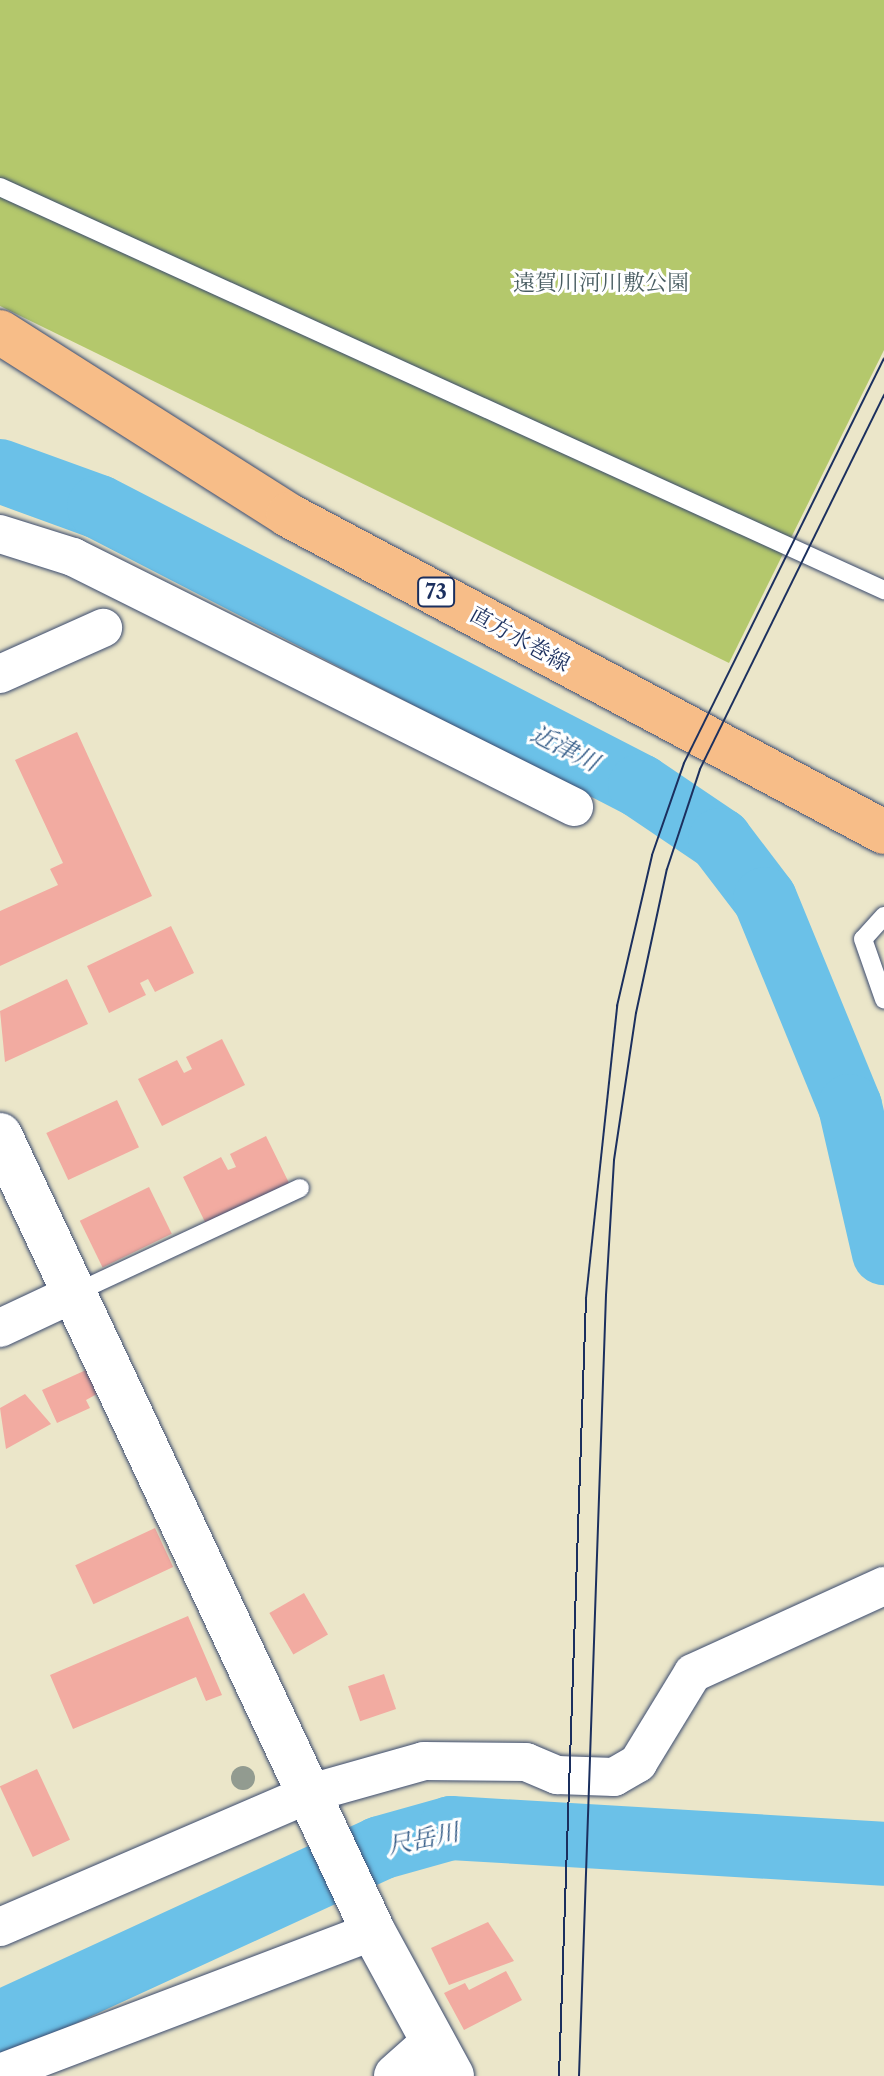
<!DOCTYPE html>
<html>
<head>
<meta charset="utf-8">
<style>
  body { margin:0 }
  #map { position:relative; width:884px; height:2076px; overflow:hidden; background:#ebe6c9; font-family:"Libre Caslon Text","Noto Serif JP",serif }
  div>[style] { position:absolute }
  .green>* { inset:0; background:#b4c86c }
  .river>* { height:64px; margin:-32px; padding:0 32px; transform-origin:32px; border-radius:32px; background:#6bc1e8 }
  .building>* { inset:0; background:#f2aba1; transform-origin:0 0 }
  .roads { filter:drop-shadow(0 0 2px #3a4a6e) drop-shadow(0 0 2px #3a4a6e) }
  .service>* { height:18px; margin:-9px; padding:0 9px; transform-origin:9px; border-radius:9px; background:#fff }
  .minor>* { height:38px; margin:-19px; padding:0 19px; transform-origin:19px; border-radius:19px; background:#fff }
  .tertiary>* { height:44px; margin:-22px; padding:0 22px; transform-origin:22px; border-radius:22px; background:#fff }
  .primary>* { height:44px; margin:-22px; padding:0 22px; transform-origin:22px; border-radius:22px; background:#f7bd88 }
  .tram>* { height:2px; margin:-1px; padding:0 1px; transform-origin:1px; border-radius:1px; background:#1b2f5e }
  .trees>* { width:24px; height:24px; margin:-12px; border-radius:50%; background:#929b90 }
  span { translate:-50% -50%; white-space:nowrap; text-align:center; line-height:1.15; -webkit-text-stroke:6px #fff; paint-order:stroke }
  .shield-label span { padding:2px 6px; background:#fff; border:2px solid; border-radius:6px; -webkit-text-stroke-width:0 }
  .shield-label { font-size:20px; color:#1b2f5e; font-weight:700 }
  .park-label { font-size:22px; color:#495d62 }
  .street-label { font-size:22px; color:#1b2f5e }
  .water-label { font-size:24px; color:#335b87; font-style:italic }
</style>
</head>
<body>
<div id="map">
  <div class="green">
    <i style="clip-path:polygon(0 0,884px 0,884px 350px,729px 663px,0 306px)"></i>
  </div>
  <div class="river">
    <i style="left:0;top:471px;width:105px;rotate:20deg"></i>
    <i style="left:99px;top:507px;width:609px;rotate:27.28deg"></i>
    <i style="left:640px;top:786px;width:97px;rotate:34deg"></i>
    <i style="left:720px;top:840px;width:74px;rotate:52.7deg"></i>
    <i style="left:765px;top:899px;width:224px;rotate:67.7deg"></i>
    <i style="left:850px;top:1106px;width:151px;rotate:77deg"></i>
    <i style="left:0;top:2023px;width:418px;rotate:-24.7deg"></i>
    <i style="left:380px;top:1848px;width:74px;rotate:-15.7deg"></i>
    <i style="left:451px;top:1828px;width:434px;rotate:3.4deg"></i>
  </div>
  <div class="building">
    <i style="clip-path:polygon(77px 732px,152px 896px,0 966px,0 911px,58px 885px,50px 869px,63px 863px,15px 760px)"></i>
    <i style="clip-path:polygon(171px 926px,194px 973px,155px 992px,148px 979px,140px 983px,146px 995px,109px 1013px,87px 966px)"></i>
    <i style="clip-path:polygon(67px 979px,88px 1024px,5px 1062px,0 1011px)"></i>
    <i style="clip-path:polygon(222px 1039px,245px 1085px,162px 1126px,138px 1079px,177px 1060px,184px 1073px,192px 1069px,186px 1057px)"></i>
    <i style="left:117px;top:1100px;width:52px;height:78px;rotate:65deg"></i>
    <i style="clip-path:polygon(266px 1136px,289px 1183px,206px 1224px,183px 1177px,221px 1157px,228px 1170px,236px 1167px,230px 1154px)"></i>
    <i style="left:149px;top:1187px;width:52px;height:77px;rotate:64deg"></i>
    <i style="clip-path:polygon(86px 1370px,97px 1394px,86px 1400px,90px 1408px,57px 1423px,42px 1390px)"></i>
    <i style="clip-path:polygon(25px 1394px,51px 1424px,6px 1449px,0 1408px)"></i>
    <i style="left:155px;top:1528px;width:43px;height:88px;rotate:65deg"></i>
    <i style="left:304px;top:1593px;width:48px;height:40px;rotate:60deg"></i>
    <i style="clip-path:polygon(188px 1616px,222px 1695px,206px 1701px,196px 1677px,73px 1729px,50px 1675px)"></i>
    <i style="left:384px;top:1674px;width:37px;height:38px;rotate:71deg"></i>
    <i style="left:37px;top:1769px;width:78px;height:41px;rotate:65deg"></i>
    <i style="clip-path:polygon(488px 1922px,514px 1961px,449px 1985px,431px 1948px)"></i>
    <i style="clip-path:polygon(506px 1971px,522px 2000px,464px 2030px,444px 1993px,465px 1983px,469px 1990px)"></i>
  </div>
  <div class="roads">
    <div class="service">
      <i style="left:0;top:187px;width:972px;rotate:24.51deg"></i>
      <i style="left:884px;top:916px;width:31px;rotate:132deg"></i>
      <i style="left:863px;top:939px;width:64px;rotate:70.7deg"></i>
      <i style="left:77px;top:1292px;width:246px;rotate:-25deg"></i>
    </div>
    <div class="minor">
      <i style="left:0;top:534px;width:77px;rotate:17.5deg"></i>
      <i style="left:73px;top:557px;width:560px;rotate:26.52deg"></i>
      <i style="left:0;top:674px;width:113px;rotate:-24.1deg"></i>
      <i style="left:0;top:1328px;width:85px;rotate:-25.1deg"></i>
      <i style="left:0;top:1927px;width:342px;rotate:-23.3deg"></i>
      <i style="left:314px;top:1792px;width:114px;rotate:-15.7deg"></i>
      <i style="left:424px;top:1761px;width:102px;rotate:0.6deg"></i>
      <i style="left:526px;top:1762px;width:34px;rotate:23deg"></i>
      <i style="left:557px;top:1775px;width:57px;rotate:2deg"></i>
      <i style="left:614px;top:1777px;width:28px;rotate:-30deg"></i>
      <i style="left:638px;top:1763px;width:105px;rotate:-58.6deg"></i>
      <i style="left:693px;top:1673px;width:210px;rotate:-24.5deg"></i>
      <i style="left:0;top:2073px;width:399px;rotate:-20.8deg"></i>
    </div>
    <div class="tertiary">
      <i style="left:0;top:1135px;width:879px;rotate:64.89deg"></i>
      <i style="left:373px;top:1931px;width:165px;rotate:61.4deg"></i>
      <i style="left:396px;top:2076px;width:50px;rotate:-41.7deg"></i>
    </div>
    <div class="primary">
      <i style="left:0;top:332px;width:341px;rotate:32.4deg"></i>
      <i style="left:288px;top:515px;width:675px;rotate:28.01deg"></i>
    </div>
  </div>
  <div class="tram">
    <i style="left:559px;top:2076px;width:778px;rotate:-88.01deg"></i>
    <i style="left:586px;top:1298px;width:294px;rotate:-83.9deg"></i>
    <i style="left:617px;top:1006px;width:155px;rotate:-76.9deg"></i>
    <i style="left:652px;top:855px;width:97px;rotate:-70.8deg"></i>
    <i style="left:684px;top:763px;width:451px;rotate:-63.7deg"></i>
    <i style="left:579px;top:2076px;width:781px;rotate:-88.02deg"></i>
    <i style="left:606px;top:1295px;width:135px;rotate:-86.6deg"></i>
    <i style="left:614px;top:1160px;width:149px;rotate:-81.5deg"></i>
    <i style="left:636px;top:1013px;width:147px;rotate:-77.9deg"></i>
    <i style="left:667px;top:869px;width:105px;rotate:-71.7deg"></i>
    <i style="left:700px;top:769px;width:417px;rotate:-63.8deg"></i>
  </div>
  <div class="trees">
    <i style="left:243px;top:1778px"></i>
  </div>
  <div class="shield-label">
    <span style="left:436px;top:592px">73</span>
  </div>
  <div class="park-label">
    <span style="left:601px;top:283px">遠賀川河川敷公園</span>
  </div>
  <div class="street-label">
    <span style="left:520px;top:639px;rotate:29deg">直方水巻線</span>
  </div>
  <div class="water-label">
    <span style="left:565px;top:748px;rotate:27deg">近津川</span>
    <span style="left:423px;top:1839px;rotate:-12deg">尺岳川</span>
  </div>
</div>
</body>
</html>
